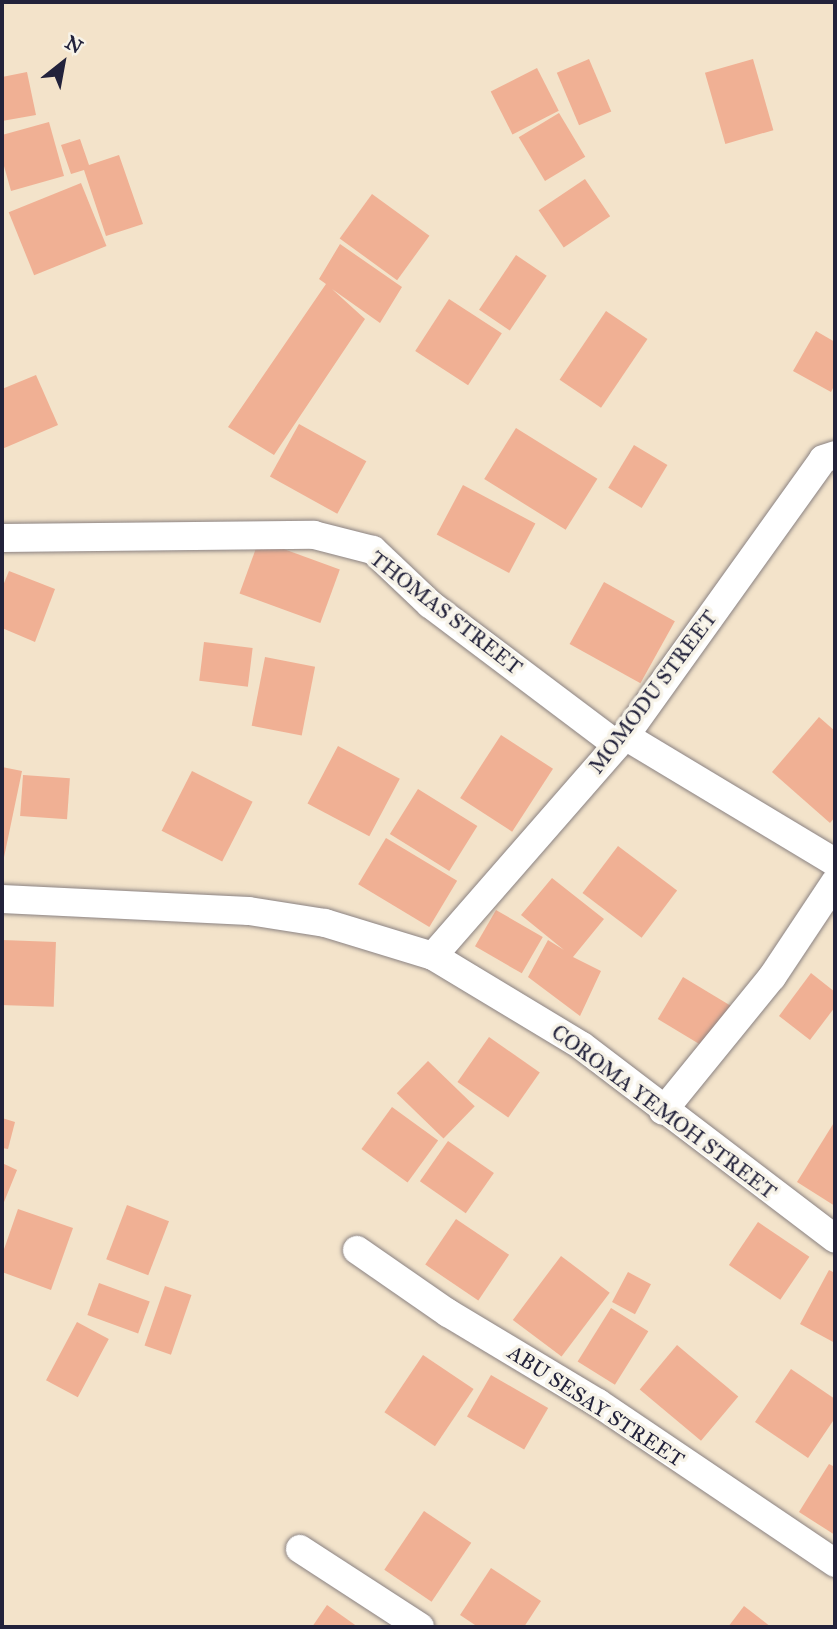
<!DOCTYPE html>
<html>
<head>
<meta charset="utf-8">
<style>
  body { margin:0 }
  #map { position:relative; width:837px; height:1629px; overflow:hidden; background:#f3e3ca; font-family:"IM FELL Great Primer",serif }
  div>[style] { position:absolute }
  .building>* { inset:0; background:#f0b094; transform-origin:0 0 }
  .roads { filter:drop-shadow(0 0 2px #8a8282) drop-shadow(0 0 2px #8a8282) }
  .street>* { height:28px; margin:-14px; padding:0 14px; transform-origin:14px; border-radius:14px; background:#fff }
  span { translate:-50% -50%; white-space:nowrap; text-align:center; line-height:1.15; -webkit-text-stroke:7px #f7f3e8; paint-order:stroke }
  .street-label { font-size:21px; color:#22223b }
  .frame { position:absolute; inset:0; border:4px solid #22223b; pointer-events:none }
  .north { position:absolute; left:28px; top:28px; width:70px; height:70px; -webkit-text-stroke:5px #f7f3e8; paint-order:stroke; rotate:31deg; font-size:19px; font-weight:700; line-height:28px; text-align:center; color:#22223b }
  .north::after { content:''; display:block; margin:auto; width:24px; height:32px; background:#22223b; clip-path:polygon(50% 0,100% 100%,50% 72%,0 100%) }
</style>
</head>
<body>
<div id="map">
  <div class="building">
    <i style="left:589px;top:59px;width:57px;height:35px;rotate:67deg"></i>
    <i style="left:753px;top:59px;width:74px;height:50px;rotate:74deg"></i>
    <i style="left:537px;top:68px;width:48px;height:52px;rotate:63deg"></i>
    <i style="clip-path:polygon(27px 72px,36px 115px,2px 121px,2px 77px)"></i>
    <i style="left:559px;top:113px;width:51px;height:47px;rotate:59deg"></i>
    <i style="clip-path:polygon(49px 122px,64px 176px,11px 191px,2px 159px,2px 135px)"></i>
    <i style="clip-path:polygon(80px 139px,89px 165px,119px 155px,143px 224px,106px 236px,84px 170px,71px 174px,61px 145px)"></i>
    <i style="left:585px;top:179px;width:45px;height:56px;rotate:56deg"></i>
    <i style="left:81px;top:183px;width:68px;height:78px;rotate:68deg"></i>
    <i style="left:372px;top:194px;width:71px;height:55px;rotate:36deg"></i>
    <i style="clip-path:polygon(340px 244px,402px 287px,380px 323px,332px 289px,365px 319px,274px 455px,228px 427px,326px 284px,319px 279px)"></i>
    <i style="left:516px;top:255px;width:37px;height:66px;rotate:34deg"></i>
    <i style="left:449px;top:299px;width:63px;height:62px;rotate:33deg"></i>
    <i style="left:606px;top:311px;width:50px;height:83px;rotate:34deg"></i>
    <i style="clip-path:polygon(816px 331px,835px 342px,835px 384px,831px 392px,793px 371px)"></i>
    <i style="clip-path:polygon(36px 375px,58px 425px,2px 449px,2px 389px)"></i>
    <i style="left:299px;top:424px;width:77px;height:60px;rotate:29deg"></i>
    <i style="left:516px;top:428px;width:96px;height:60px;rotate:32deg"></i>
    <i style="left:634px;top:445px;width:39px;height:50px;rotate:31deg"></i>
    <i style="left:463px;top:485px;width:82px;height:56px;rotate:28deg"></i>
    <i style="left:259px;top:540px;width:86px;height:57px;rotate:20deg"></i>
    <i style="clip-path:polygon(9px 571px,55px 589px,35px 642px,2px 628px,2px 588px)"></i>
    <i style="left:604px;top:582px;width:81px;height:71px;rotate:29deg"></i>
    <i style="left:204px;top:642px;width:49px;height:39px;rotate:7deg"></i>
    <i style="left:265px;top:657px;width:51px;height:70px;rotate:11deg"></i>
    <i style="clip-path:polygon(819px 717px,835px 731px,835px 817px,830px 823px,772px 772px)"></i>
    <i style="left:501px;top:735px;width:62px;height:75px;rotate:33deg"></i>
    <i style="left:338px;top:746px;width:70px;height:65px;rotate:28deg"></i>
    <i style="clip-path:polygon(2px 767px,22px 771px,3px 862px,2px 862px)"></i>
    <i style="left:192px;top:771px;width:68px;height:67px;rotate:27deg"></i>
    <i style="left:23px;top:775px;width:47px;height:41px;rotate:4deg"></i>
    <i style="left:418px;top:789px;width:70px;height:53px;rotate:32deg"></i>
    <i style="left:386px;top:838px;width:83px;height:54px;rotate:31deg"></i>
    <i style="left:618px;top:846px;width:74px;height:59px;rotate:37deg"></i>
    <i style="clip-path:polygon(552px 878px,604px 919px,573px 957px,601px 971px,580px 1016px,528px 977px,548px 940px,564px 950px,521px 915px)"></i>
    <i style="left:496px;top:910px;width:54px;height:42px;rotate:30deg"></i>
    <i style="left:2px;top:940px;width:54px;height:65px;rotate:2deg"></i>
    <i style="clip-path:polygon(811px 973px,835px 992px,835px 1007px,810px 1040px,779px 1016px)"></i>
    <i style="left:683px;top:977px;width:61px;height:49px;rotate:31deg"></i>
    <i style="left:489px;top:1037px;width:62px;height:55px;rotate:35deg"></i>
    <i style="left:428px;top:1061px;width:65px;height:45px;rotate:44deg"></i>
    <i style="left:392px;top:1107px;width:57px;height:52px;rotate:36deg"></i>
    <i style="clip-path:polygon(2px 1118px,15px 1122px,8px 1149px,2px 1148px)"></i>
    <i style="clip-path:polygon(835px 1121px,835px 1206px,797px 1182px)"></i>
    <i style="left:448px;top:1141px;width:56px;height:49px;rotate:35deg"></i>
    <i style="clip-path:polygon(2px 1163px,17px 1170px,4px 1202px,2px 1201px)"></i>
    <i style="left:127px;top:1205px;width:45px;height:58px;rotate:21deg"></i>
    <i style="clip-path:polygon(18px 1209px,73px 1228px,51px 1290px,2px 1272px,2px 1255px)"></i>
    <i style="left:456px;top:1219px;width:64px;height:55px;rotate:34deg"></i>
    <i style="left:758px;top:1222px;width:62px;height:52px;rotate:34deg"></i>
    <i style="left:561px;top:1256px;width:61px;height:80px;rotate:37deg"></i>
    <i style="clip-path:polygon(829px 1270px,835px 1273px,835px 1343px,800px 1324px)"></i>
    <i style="left:628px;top:1272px;width:26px;height:34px;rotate:28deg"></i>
    <i style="left:99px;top:1283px;width:54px;height:34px;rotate:20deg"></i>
    <i style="left:165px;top:1286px;width:28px;height:63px;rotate:19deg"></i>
    <i style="left:611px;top:1308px;width:44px;height:63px;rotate:32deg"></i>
    <i style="left:77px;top:1322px;width:36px;height:66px;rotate:28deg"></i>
    <i style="left:677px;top:1345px;width:80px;height:58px;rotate:40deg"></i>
    <i style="left:423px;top:1355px;width:61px;height:69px;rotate:34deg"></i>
    <i style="clip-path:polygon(791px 1369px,835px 1399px,835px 1418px,808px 1458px,755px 1422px)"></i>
    <i style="left:491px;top:1375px;width:66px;height:48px;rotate:30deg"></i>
    <i style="clip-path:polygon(829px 1464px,835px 1467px,835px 1535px,799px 1512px)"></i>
    <i style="left:424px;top:1511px;width:57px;height:71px;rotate:34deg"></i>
    <i style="clip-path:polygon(491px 1568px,541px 1601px,524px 1627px,478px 1627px,460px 1615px)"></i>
    <i style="clip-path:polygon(327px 1605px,358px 1627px,312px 1627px)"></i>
    <i style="clip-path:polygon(744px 1606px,771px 1627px,728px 1627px)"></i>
  </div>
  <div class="roads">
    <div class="street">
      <i style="left:2px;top:538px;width:312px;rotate:-0.6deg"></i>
      <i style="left:314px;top:535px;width:61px;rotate:14.3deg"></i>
      <i style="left:373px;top:550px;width:79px;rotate:43.5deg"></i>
      <i style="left:430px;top:604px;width:234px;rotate:37deg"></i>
      <i style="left:625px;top:736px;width:245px;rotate:31deg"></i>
      <i style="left:2px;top:899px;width:247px;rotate:2.8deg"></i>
      <i style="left:249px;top:911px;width:77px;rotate:9deg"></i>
      <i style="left:325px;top:923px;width:113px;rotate:17deg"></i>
      <i style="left:433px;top:956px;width:174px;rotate:31.1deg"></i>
      <i style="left:582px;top:1046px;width:318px;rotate:37.3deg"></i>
      <i style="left:433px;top:956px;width:292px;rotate:-48.9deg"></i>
      <i style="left:625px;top:736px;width:340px;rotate:-54.4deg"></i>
      <i style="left:823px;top:459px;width:13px;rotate:-18deg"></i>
      <i style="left:663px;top:1111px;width:173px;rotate:-50.9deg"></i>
      <i style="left:772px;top:977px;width:114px;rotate:-56.4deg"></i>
      <i style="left:357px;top:1250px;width:111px;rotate:34.7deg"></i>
      <i style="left:448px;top:1313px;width:175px;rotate:31deg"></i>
      <i style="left:598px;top:1403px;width:286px;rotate:34deg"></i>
      <i style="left:300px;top:1549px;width:143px;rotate:33deg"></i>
    </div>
  </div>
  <div class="street-label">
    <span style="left:446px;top:613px;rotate:38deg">THOMAS STREET</span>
    <span style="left:653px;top:692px;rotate:-53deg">MOMODU STREET</span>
    <span style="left:664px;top:1112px;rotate:37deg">COROMA YEMOH STREET</span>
    <span style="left:596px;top:1406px;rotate:33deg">ABU SESAY STREET</span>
  </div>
  <div class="frame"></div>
  <div class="north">N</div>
</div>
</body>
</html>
